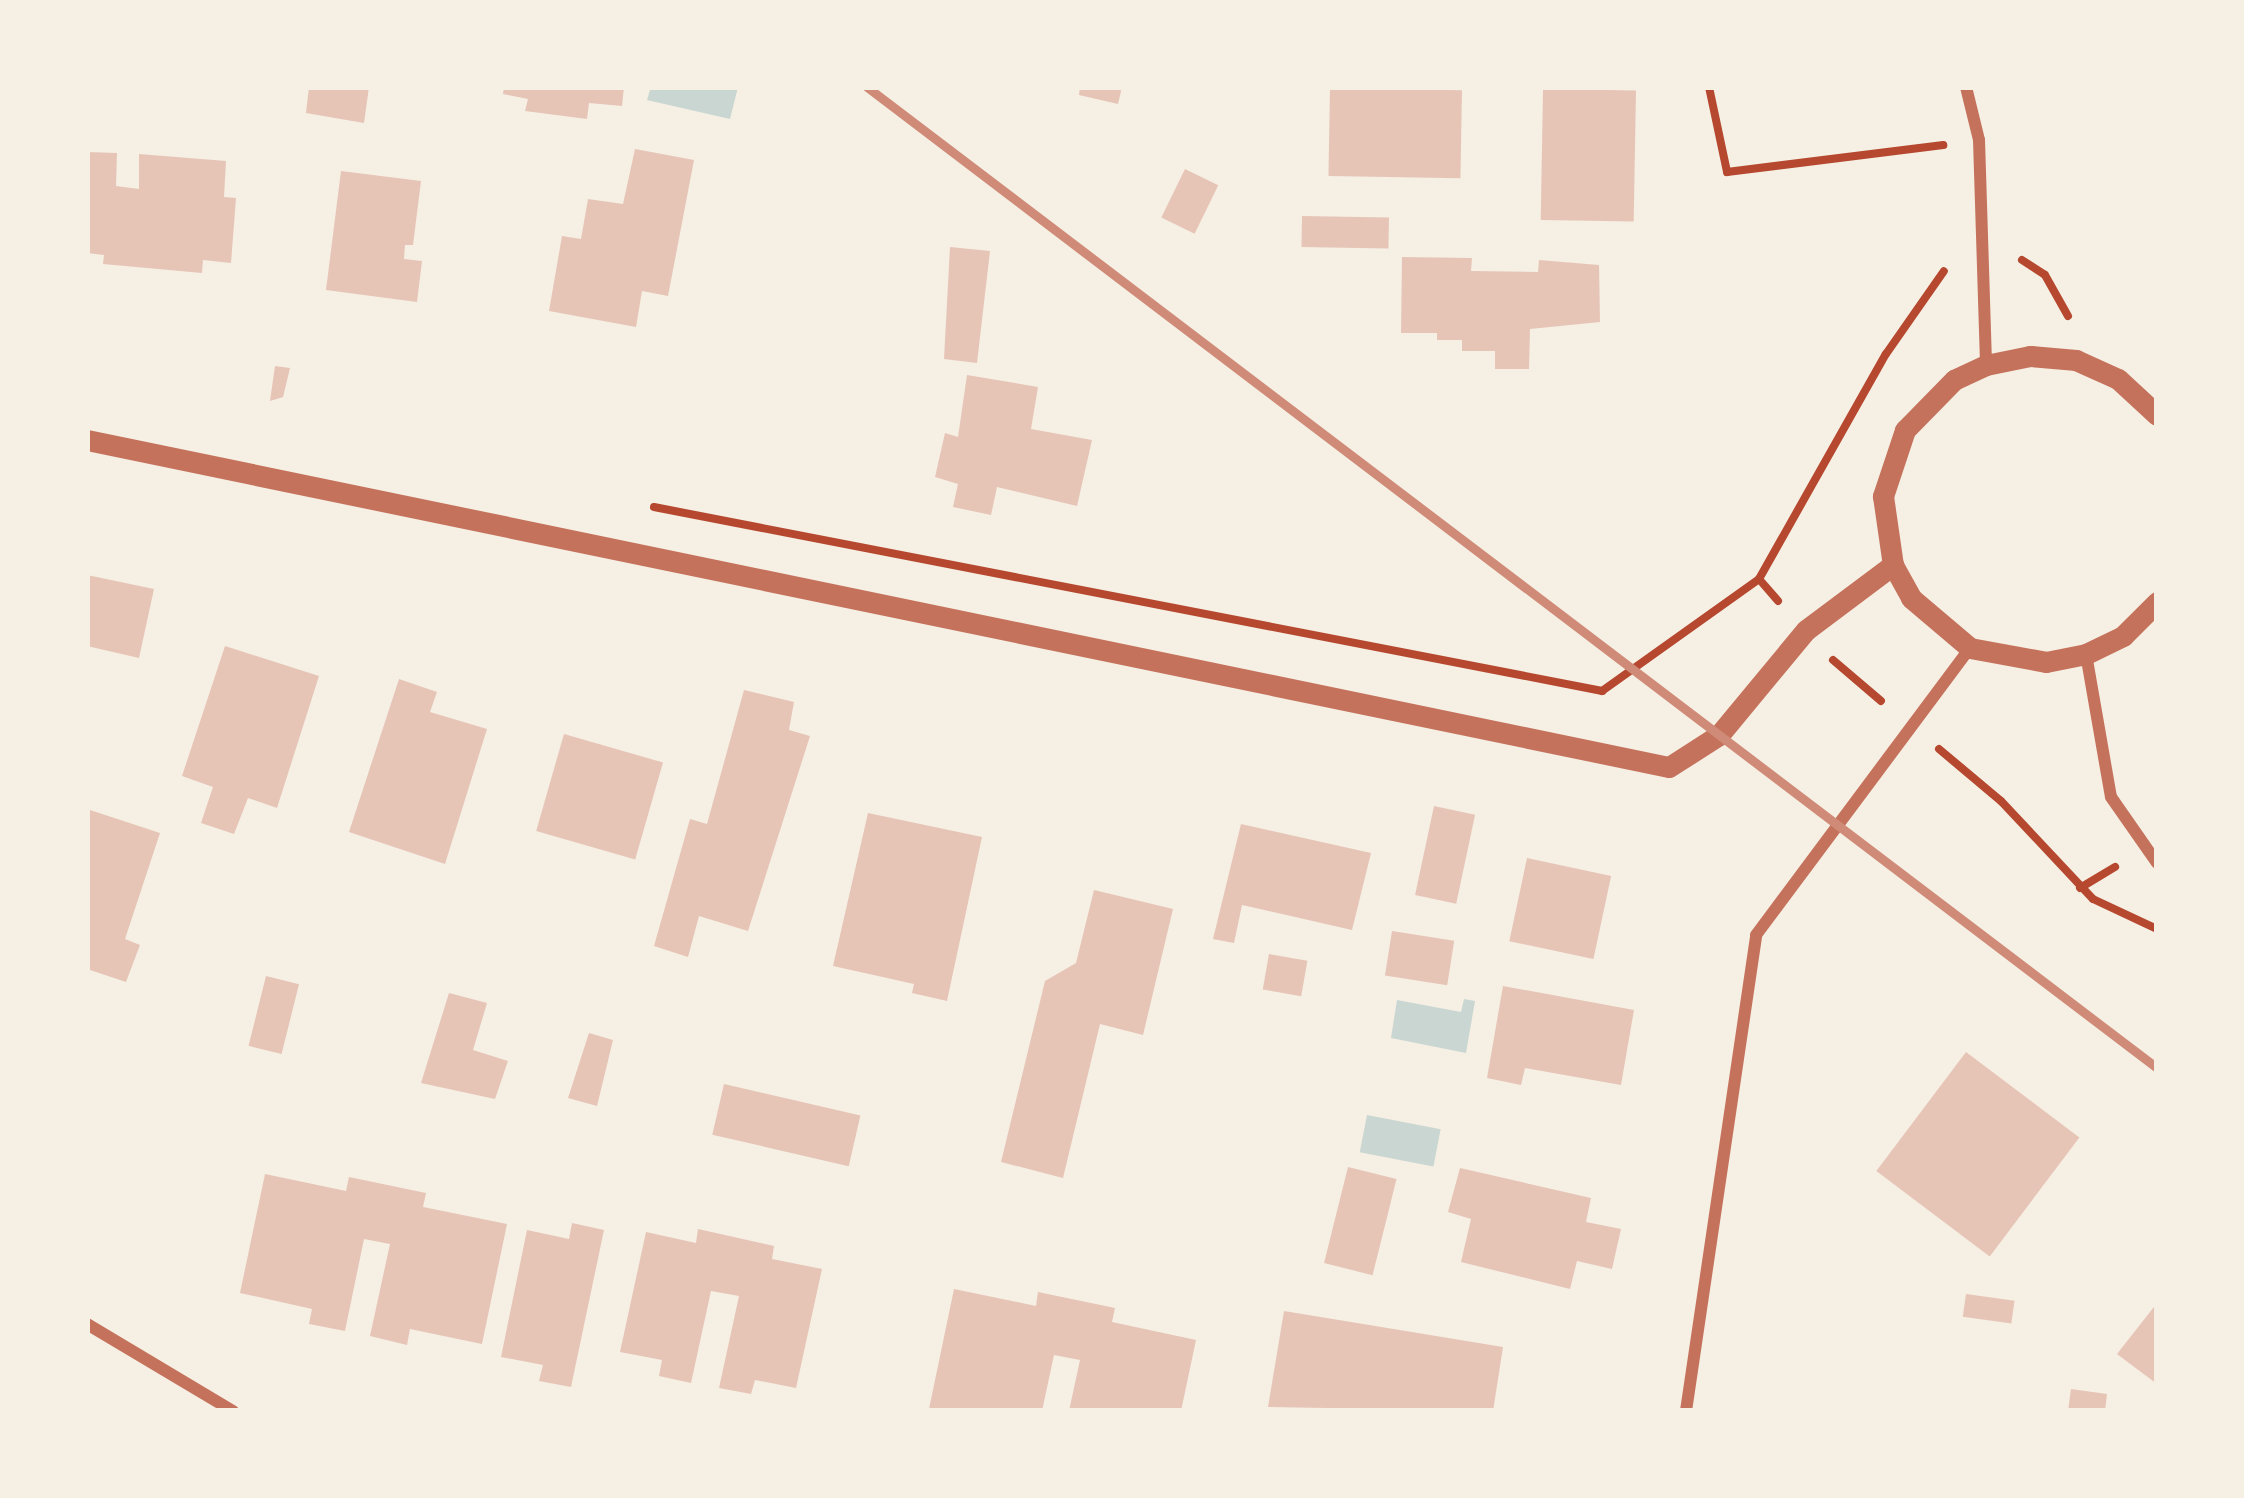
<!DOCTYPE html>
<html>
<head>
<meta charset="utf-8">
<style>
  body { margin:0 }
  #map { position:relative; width:2244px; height:1498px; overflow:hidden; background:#f6efe4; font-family:"Crimson Pro",serif }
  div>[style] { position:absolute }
  .water>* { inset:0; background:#c9d6d2; transform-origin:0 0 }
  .building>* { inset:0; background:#e6c5b7; transform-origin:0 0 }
  .path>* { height:8px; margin:-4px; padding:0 4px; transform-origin:4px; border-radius:4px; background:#b5482f }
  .minor>* { height:12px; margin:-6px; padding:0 6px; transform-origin:6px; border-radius:6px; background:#c5725c }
  .tertiary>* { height:21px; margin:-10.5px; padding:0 10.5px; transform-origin:10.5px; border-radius:10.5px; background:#c5725c }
  .rail>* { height:9px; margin:-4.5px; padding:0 4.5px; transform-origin:4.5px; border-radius:4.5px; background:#cf8b77 }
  span { translate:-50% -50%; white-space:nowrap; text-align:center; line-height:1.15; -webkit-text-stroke:12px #f6efe4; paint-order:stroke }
  .frame { position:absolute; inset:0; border:90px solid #f6efe4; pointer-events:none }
</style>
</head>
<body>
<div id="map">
  <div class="water">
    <i style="clip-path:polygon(651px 87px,738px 87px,730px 119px,647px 100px)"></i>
    <i style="clip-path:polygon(1464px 999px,1475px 1001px,1466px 1053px,1391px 1038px,1397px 1000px,1461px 1012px)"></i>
    <i style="left:1367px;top:1115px;width:75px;height:38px;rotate:11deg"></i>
  </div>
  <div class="building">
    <i style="clip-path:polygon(309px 87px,369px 87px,364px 123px,306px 113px)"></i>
    <i style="clip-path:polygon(504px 87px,624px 87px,622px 106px,589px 103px,587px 119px,525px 111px,528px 99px,503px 94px)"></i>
    <i style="clip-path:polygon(1080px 87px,1122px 87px,1118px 104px,1079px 95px)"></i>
    <i style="left:1330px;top:88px;width:132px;height:88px;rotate:1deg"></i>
    <i style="left:1543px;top:89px;width:93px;height:131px;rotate:1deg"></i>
    <i style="clip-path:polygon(635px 149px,694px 160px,668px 296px,642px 291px,636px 327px,549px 311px,562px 236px,581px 239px,588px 199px,623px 204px)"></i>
    <i style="clip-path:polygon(87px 152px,117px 153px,116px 186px,139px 189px,139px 154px,226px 161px,224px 197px,236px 198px,231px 263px,203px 260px,202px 273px,103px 264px,104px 255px,87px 253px)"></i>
    <i style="left:1185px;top:169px;width:37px;height:54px;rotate:26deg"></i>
    <i style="clip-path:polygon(341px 171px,421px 181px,413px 245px,405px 245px,404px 259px,422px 261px,417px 302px,326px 290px)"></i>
    <i style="left:1302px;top:216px;width:87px;height:31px;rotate:1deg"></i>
    <i style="clip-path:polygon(950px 247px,990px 251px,977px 363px,944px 359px)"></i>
    <i style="clip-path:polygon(1402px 257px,1472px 258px,1471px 271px,1538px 272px,1539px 260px,1599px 265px,1600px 322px,1530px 329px,1529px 369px,1495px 369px,1495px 351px,1462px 351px,1462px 340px,1437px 340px,1437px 333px,1401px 333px)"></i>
    <i style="clip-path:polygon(275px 366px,290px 368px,283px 397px,270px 401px)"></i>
    <i style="clip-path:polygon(967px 375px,1038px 387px,1031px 429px,1092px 440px,1077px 506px,997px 487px,991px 515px,953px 507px,958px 484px,935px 477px,945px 433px,958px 437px)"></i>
    <i style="clip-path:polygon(87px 575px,154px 589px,139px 658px,87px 646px)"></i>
    <i style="clip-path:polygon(225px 646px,319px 676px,277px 808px,248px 798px,234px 834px,201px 823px,213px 787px,182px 776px)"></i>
    <i style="clip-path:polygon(399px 679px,437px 692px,430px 712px,487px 729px,445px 864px,349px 832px)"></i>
    <i style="clip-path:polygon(744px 690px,794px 702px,789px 730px,810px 736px,748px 931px,699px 916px,688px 957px,654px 946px,690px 819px,707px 824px)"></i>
    <i style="left:564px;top:734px;width:103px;height:101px;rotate:16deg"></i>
    <i style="left:1434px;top:806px;width:42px;height:91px;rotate:12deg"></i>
    <i style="clip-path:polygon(87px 809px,160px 833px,125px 939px,140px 945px,126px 982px,87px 969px)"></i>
    <i style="clip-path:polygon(868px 813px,982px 837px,947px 1001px,912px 993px,914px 984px,833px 966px)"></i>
    <i style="clip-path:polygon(1241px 824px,1371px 853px,1352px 930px,1242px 905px,1234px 943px,1213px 939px)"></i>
    <i style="left:1527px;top:858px;width:86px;height:85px;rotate:12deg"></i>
    <i style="clip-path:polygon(1094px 890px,1173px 909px,1143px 1035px,1100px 1024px,1063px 1178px,1001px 1162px,1045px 981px,1076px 963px)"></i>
    <i style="left:1392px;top:931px;width:63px;height:45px;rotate:9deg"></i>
    <i style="left:1269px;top:954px;width:39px;height:36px;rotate:10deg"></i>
    <i style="left:266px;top:976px;width:34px;height:72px;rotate:14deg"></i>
    <i style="clip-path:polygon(1503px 986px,1634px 1010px,1621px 1085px,1525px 1068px,1521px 1085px,1487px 1078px)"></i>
    <i style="clip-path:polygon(449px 993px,487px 1003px,473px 1050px,508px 1061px,495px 1099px,421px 1083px)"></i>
    <i style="clip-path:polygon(589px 1033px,613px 1040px,597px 1106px,568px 1098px)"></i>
    <i style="left:1966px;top:1052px;width:142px;height:149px;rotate:37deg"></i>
    <i style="left:724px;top:1084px;width:140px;height:52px;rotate:13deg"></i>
    <i style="left:1348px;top:1167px;width:50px;height:99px;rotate:14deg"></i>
    <i style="clip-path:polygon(1460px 1168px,1591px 1198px,1586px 1222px,1621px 1229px,1612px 1269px,1577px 1261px,1570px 1289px,1461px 1262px,1471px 1219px,1448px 1212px)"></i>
    <i style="clip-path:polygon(265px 1174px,346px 1191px,349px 1177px,426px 1193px,423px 1207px,507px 1224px,482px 1344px,410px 1329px,407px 1345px,370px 1336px,390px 1244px,364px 1239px,345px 1331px,309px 1324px,312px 1309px,240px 1293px)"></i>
    <i style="clip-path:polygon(572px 1223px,604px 1230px,571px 1387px,539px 1381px,543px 1365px,501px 1357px,527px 1230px,569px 1239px)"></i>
    <i style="clip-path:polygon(698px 1229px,774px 1246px,772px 1259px,822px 1269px,796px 1388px,755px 1380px,751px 1394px,719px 1388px,739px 1296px,711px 1291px,691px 1383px,659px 1376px,662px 1360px,620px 1352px,646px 1232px,696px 1243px)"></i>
    <i style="clip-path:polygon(954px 1289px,1036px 1306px,1038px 1292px,1115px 1308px,1112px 1322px,1196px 1340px,1181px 1411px,1069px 1411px,1080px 1360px,1054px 1355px,1042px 1411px,929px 1409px)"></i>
    <i style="left:1966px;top:1294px;width:49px;height:23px;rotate:8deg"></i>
    <i style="clip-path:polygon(2157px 1303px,2157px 1384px,2117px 1354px)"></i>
    <i style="clip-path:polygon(1284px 1311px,1503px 1347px,1493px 1411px,1268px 1407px)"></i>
    <i style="clip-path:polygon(2071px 1389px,2107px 1394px,2105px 1411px,2068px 1411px)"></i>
  </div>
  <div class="path">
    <i style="left:1709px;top:87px;width:87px;rotate:78deg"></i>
    <i style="left:1727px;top:172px;width:218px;rotate:-7.1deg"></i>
    <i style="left:2022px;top:260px;width:27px;rotate:33deg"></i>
    <i style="left:2045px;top:275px;width:47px;rotate:60.7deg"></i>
    <i style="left:654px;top:507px;width:966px;rotate:10.98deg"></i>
    <i style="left:1602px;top:691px;width:193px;rotate:-35.5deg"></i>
    <i style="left:1759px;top:579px;width:258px;rotate:-60.6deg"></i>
    <i style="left:1886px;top:354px;width:101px;rotate:-55.1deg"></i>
    <i style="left:1759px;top:579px;width:29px;rotate:49deg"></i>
    <i style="left:1833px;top:660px;width:63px;rotate:40.5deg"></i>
    <i style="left:1939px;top:749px;width:81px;rotate:40deg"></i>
    <i style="left:2001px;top:801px;width:134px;rotate:46.8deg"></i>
    <i style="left:2093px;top:899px;width:71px;rotate:25.1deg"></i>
    <i style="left:2080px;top:888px;width:41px;rotate:-31deg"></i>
  </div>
  <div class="minor">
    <i style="left:1966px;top:87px;width:55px;rotate:76.2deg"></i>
    <i style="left:1979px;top:140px;width:225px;rotate:88.2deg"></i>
    <i style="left:2086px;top:654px;width:145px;rotate:80.1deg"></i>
    <i style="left:2111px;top:797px;width:80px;rotate:55.1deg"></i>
    <i style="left:87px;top:1324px;width:170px;rotate:30.8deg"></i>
    <i style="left:1686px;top:1411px;width:481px;rotate:-81.6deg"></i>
    <i style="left:1756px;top:935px;width:358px;rotate:-53.3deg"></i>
  </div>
  <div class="tertiary">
    <i style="left:2157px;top:415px;width:53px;rotate:-137.3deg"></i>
    <i style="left:2118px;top:379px;width:46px;rotate:-155.7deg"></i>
    <i style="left:2076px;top:360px;width:46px;rotate:-175deg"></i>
    <i style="left:2030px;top:356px;width:45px;rotate:168.4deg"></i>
    <i style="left:1986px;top:365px;width:35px;rotate:155deg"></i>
    <i style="left:1954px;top:380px;width:70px;rotate:134.4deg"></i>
    <i style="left:1905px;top:430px;width:70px;rotate:108.4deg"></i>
    <i style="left:1883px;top:496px;width:70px;rotate:81.8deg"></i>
    <i style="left:1893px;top:565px;width:38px;rotate:61deg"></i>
    <i style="left:1911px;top:598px;width:77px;rotate:40.3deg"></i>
    <i style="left:1970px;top:648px;width:77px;rotate:10.4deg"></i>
    <i style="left:2046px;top:662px;width:41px;rotate:-11.3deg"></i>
    <i style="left:2086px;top:654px;width:41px;rotate:-25.9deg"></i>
    <i style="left:2123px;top:636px;width:48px;rotate:-45deg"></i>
    <i style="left:87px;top:440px;width:1615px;rotate:11.68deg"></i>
    <i style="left:1669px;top:767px;width:59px;rotate:-32.6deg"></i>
    <i style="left:1719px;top:735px;width:136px;rotate:-50.4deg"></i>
    <i style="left:1806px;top:630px;width:109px;rotate:-36.8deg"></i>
  </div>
  <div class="rail">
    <i style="left:867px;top:87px;width:1621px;rotate:37.25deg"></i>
  </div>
  <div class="frame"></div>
</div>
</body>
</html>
